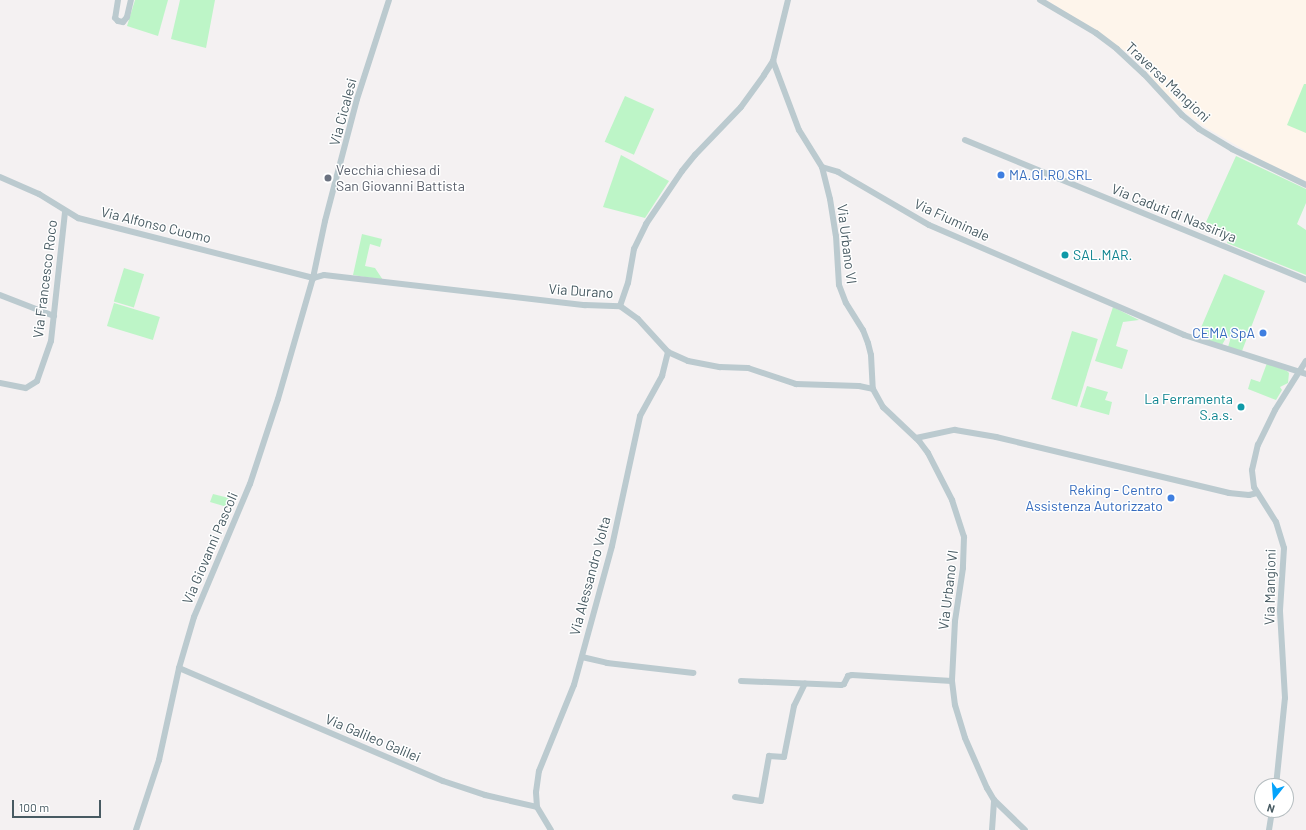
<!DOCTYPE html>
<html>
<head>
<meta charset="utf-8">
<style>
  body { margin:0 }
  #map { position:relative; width:1306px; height:830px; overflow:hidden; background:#f4f1f2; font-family:Barlow,sans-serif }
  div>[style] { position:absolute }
  .commercial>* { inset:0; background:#fef5eb }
  .green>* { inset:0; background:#bdf5c7; transform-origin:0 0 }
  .minor>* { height:6px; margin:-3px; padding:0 3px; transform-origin:3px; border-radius:3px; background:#bbcacf }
  .dots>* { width:11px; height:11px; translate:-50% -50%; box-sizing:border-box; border:2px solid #fff; border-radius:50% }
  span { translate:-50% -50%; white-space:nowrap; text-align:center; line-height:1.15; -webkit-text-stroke:3px #fff; paint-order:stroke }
  .street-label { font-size:14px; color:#475a62 }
  .worship-label { font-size:14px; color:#5b616d }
  .left { translate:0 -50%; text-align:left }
  .shop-label { font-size:14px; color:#366cbe }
  .right { translate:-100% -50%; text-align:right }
  .culture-label { font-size:14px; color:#0d838f }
  .north { position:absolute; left:1254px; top:778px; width:40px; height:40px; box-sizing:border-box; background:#fff; border:1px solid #b5bdc0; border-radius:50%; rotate:197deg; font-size:11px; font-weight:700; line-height:16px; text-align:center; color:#475a62 }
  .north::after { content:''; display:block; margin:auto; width:14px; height:18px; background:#05a3fb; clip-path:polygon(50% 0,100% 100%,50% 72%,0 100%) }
  .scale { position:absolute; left:12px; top:800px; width:89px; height:18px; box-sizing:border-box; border:2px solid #475a62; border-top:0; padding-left:5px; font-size:12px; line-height:14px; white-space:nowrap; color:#475a62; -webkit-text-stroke:3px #fff; paint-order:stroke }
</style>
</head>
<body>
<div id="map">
  <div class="commercial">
    <i style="clip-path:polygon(1047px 0,1306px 0,1306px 181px,1275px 168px,1205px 127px,1187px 114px,1161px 89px,1137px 59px)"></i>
  </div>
  <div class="green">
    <i style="clip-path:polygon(135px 0,168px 0,158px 36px,127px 26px)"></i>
    <i style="clip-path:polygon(180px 0,215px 0,206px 48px,171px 39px)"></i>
    <i style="clip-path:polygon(1304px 84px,1306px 84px,1306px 133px,1287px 125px)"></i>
    <i style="left:625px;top:96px;width:32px;height:50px;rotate:24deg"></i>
    <i style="clip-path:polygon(621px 155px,669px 181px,645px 218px,603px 207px)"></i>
    <i style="clip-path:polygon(1236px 156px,1306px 189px,1306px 203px,1297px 224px,1306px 230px,1306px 275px,1227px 243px,1231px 233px,1206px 222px)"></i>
    <i style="clip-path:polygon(362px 234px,382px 239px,380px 247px,370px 244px,365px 266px,375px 268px,383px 280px,353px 275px)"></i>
    <i style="left:124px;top:268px;width:21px;height:35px;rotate:17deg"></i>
    <i style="clip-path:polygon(1224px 274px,1265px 291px,1242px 351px,1228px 347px,1231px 337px,1227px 336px,1222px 345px,1197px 337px)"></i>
    <i style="left:114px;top:303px;width:48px;height:24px;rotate:17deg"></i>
    <i style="clip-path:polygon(1113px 307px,1139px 320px,1123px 322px,1116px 346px,1128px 350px,1122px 369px,1095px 361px)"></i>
    <i style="left:1072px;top:331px;width:27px;height:71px;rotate:17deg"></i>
    <i style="clip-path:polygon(1267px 363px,1287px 371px,1289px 373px,1288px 383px,1280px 387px,1282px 390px,1276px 400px,1248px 389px,1251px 379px,1260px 382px)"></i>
    <i style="clip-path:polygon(1087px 386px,1108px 392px,1105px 400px,1112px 402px,1109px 415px,1080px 407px)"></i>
    <i style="clip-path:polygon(213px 494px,229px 498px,227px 507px,210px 502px)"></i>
  </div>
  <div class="minor">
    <i style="left:118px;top:0;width:18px;rotate:99deg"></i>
    <i style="left:115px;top:18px;width:4px;rotate:45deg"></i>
    <i style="left:118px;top:21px;width:5px;rotate:11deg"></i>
    <i style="left:123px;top:22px;width:6px;rotate:-51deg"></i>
    <i style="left:127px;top:17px;width:17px;rotate:-77deg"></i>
    <i style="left:1040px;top:0;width:65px;rotate:30.5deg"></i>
    <i style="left:1096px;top:33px;width:26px;rotate:37deg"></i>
    <i style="left:1117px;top:49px;width:37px;rotate:43deg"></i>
    <i style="left:1144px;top:74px;width:56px;rotate:47.2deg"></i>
    <i style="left:1182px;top:115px;width:22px;rotate:39deg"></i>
    <i style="left:1199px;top:129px;width:39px;rotate:31deg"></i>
    <i style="left:1232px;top:149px;width:82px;rotate:25.9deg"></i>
    <i style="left:773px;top:61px;width:74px;rotate:69.4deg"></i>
    <i style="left:799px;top:130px;width:44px;rotate:58.1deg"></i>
    <i style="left:822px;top:167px;width:33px;rotate:76deg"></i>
    <i style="left:830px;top:199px;width:37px;rotate:81deg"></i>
    <i style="left:836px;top:236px;width:49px;rotate:86.5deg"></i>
    <i style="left:839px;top:285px;width:19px;rotate:69deg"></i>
    <i style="left:846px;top:303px;width:32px;rotate:58deg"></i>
    <i style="left:863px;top:330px;width:14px;rotate:69deg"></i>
    <i style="left:868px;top:343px;width:12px;rotate:76deg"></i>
    <i style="left:871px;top:355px;width:34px;rotate:87deg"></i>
    <i style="left:873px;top:389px;width:21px;rotate:61deg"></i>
    <i style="left:883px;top:407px;width:50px;rotate:43.4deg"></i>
    <i style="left:919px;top:441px;width:15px;rotate:53deg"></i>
    <i style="left:928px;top:453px;width:53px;rotate:62.9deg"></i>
    <i style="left:952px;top:500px;width:39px;rotate:72deg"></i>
    <i style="left:964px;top:537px;width:31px;rotate:92deg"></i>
    <i style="left:963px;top:568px;width:54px;rotate:98.6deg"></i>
    <i style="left:955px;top:621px;width:60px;rotate:92.9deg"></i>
    <i style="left:952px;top:681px;width:24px;rotate:83deg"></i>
    <i style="left:955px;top:705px;width:34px;rotate:73deg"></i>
    <i style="left:965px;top:738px;width:55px;rotate:66.3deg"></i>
    <i style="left:987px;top:788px;width:14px;rotate:60deg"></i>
    <i style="left:994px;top:800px;width:43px;rotate:44.1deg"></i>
    <i style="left:965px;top:140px;width:369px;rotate:22.3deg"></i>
    <i style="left:822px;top:167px;width:17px;rotate:17deg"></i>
    <i style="left:838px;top:172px;width:105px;rotate:30.2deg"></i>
    <i style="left:929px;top:225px;width:278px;rotate:23.3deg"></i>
    <i style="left:1184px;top:335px;width:128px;rotate:17.7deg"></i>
    <i style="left:0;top:177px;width:43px;rotate:23.6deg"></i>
    <i style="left:39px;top:194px;width:46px;rotate:31.6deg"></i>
    <i style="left:78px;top:218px;width:243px;rotate:14.3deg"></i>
    <i style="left:313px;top:278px;width:11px;rotate:-15deg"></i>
    <i style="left:324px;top:275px;width:263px;rotate:6.6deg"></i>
    <i style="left:585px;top:305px;width:35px;rotate:2deg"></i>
    <i style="left:620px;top:306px;width:22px;rotate:36deg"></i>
    <i style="left:638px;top:319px;width:45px;rotate:47.7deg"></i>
    <i style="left:668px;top:352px;width:22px;rotate:24deg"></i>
    <i style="left:688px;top:361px;width:33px;rotate:11deg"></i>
    <i style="left:720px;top:367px;width:28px;rotate:2deg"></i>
    <i style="left:748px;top:368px;width:51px;rotate:18.4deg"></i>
    <i style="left:796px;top:384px;width:63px;rotate:1.8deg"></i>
    <i style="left:859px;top:386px;width:14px;rotate:12deg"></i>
    <i style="left:0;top:295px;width:58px;rotate:21.3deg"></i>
    <i style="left:620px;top:306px;width:24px;rotate:-71deg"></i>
    <i style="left:628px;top:283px;width:35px;rotate:-80deg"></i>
    <i style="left:634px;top:249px;width:28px;rotate:-64deg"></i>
    <i style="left:646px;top:224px;width:64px;rotate:-55.8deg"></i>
    <i style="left:682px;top:171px;width:21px;rotate:-51deg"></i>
    <i style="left:695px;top:155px;width:66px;rotate:-46.2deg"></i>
    <i style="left:741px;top:107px;width:39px;rotate:-54deg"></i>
    <i style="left:764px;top:75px;width:17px;rotate:-57deg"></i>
    <i style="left:773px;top:61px;width:63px;rotate:-76.2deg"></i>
    <i style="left:0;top:383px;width:26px;rotate:11deg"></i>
    <i style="left:26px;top:388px;width:13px;rotate:-32deg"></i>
    <i style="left:37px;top:381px;width:42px;rotate:-70.7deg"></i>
    <i style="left:51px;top:341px;width:130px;rotate:-83.8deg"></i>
    <i style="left:916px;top:438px;width:40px;rotate:-12deg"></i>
    <i style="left:955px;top:430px;width:42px;rotate:9.7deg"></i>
    <i style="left:996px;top:437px;width:240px;rotate:13.5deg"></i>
    <i style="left:1229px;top:493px;width:20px;rotate:6deg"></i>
    <i style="left:1249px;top:495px;width:8px;rotate:-14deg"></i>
    <i style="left:582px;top:657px;width:26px;rotate:13deg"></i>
    <i style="left:607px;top:663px;width:87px;rotate:6.6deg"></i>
    <i style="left:179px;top:668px;width:287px;rotate:23.2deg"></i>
    <i style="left:443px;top:781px;width:44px;rotate:18.4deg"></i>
    <i style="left:485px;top:795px;width:53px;rotate:13deg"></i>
    <i style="left:537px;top:807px;width:27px;rotate:59deg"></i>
    <i style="left:741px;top:681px;width:100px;rotate:2.3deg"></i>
    <i style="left:841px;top:685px;width:3px;rotate:-18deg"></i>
    <i style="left:844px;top:684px;width:9px;rotate:-63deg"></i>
    <i style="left:848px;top:676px;width:4px;rotate:-14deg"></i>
    <i style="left:852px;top:675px;width:100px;rotate:3.4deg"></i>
    <i style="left:1276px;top:786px;width:88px;rotate:-84.2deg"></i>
    <i style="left:1285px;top:698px;width:88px;rotate:-93.3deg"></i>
    <i style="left:1280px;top:610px;width:62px;rotate:-86.3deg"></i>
    <i style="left:1284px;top:548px;width:27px;rotate:-107deg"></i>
    <i style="left:1276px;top:522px;width:41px;rotate:-122.2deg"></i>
    <i style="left:1254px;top:487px;width:17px;rotate:-97deg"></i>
    <i style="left:1252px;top:470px;width:26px;rotate:-77deg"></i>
    <i style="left:1258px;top:445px;width:39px;rotate:-64deg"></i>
    <i style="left:1275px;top:410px;width:58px;rotate:-57.7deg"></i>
    <i style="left:735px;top:797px;width:26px;rotate:9deg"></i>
    <i style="left:761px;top:801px;width:46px;rotate:-79.9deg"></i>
    <i style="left:769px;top:756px;width:15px;rotate:4deg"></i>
    <i style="left:784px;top:757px;width:52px;rotate:-78.9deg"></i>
    <i style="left:794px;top:706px;width:25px;rotate:-64deg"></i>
    <i style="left:537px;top:807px;width:15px;rotate:-94deg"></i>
    <i style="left:536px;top:792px;width:21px;rotate:-82deg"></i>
    <i style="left:539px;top:771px;width:93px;rotate:-67.9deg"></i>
    <i style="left:574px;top:685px;width:144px;rotate:-74.7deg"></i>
    <i style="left:612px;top:546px;width:133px;rotate:-77.8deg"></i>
    <i style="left:640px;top:416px;width:46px;rotate:-61.2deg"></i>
    <i style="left:662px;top:376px;width:25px;rotate:-76deg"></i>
    <i style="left:136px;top:830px;width:74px;rotate:-71.8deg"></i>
    <i style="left:159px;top:760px;width:94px;rotate:-77.7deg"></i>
    <i style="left:179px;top:668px;width:53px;rotate:-73.6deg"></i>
    <i style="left:194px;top:617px;width:144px;rotate:-67.2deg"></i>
    <i style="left:250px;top:484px;width:89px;rotate:-71.8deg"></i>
    <i style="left:278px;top:399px;width:126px;rotate:-73.9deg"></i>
    <i style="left:313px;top:278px;width:58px;rotate:-78.1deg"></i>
    <i style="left:325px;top:221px;width:126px;rotate:-75.3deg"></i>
    <i style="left:357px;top:99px;width:104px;rotate:-72.1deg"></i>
    <i style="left:992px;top:830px;width:30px;rotate:-86deg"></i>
    <i style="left:1269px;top:830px;width:20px;rotate:-81deg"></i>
  </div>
  <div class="dots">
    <i style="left:1001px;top:175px;background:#3f7fe0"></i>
    <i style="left:328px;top:178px;background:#6b7280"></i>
    <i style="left:1065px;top:255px;background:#0f9aa8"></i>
    <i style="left:1263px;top:333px;background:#3f7fe0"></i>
    <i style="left:1241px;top:407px;background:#0f9aa8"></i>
    <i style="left:1171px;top:498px;background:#3f7fe0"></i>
  </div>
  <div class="street-label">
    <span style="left:1168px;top:82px;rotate:43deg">Traversa Mangioni</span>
    <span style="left:343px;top:112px;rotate:-75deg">Via Cicalesi</span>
    <span style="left:1174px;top:213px;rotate:22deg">Via Caduti di Nassiriya</span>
    <span style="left:952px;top:220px;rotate:25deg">Via Fiuminale</span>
    <span style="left:156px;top:225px;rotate:14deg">Via Alfonso Cuomo</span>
    <span style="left:847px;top:244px;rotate:83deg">Via Urbano VI</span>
    <span style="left:45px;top:279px;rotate:-83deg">Via Francesco Roco</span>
    <span style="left:581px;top:291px;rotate:4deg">Via Durano</span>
    <span style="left:210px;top:548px;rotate:-67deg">Via Giovanni Pascoli</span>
    <span style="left:590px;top:576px;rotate:-75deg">Via Alessandro Volta</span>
    <span style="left:1270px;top:587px;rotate:-89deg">Via Mangioni</span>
    <span style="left:948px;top:590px;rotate:-83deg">Via Urbano VI</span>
    <span style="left:373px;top:738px;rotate:23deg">Via Galileo Galilei</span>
  </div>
  <div class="worship-label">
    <span class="left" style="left:336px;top:178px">Vecchia chiesa di<br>San Giovanni Battista</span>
  </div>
  <div class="shop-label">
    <span class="left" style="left:1009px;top:175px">MA.GI.RO SRL</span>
    <span class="right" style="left:1255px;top:333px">CEMA SpA</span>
    <span class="right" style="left:1163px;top:498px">Reking - Centro<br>Assistenza Autorizzato</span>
  </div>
  <div class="culture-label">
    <span class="left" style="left:1073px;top:255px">SAL.MAR.</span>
    <span class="right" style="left:1233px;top:407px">La Ferramenta<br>S.a.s.</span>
  </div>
  <div class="north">N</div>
  <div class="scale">100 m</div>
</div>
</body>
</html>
